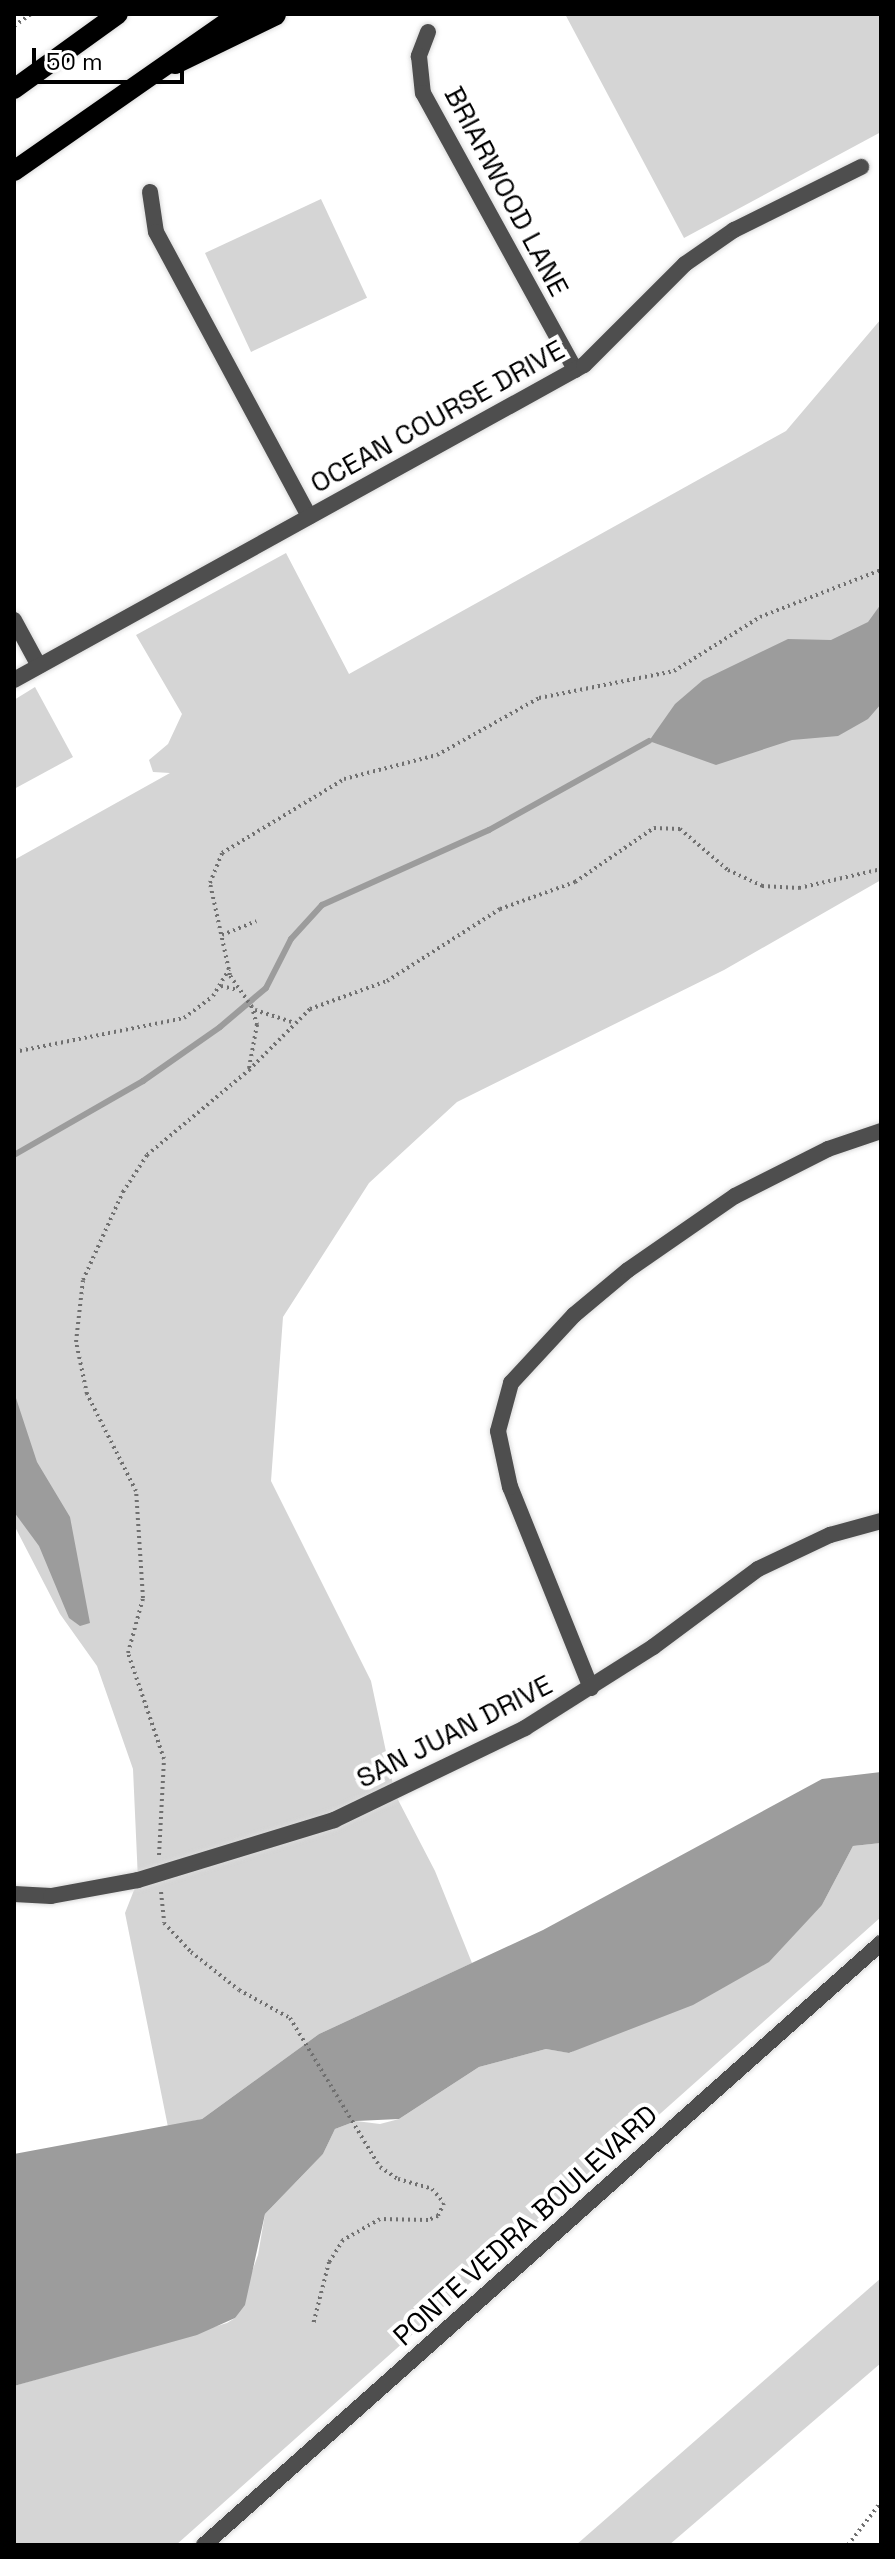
<!DOCTYPE html>
<html>
<head>
<meta charset="utf-8">
<style>
  body { margin:0 }
  #map { position:relative; width:895px; height:2559px; overflow:hidden; background:#fff; font-family:"Space Grotesk",sans-serif }
  div>[style] { position:absolute }
  .green>* { inset:0; background:#d5d5d5; transform-origin:0 0 }
  .water>* { inset:0; background:#9c9c9c }
  .stream>* { height:6px; margin:-3px; padding:0 3px; transform-origin:3px; border-radius:3px; background:#9c9c9c }
  .path>* { height:4px; margin-top:-2px; transform-origin:0; background:repeating-linear-gradient(90deg,#707070 0 2px,transparent 0 6px) }
  .roads { filter:drop-shadow(0 0 2px #dbdbdb) drop-shadow(0 0 2px #dbdbdb) }
  .minor>* { height:16px; margin:-8px; padding:0 8px; transform-origin:8px; border-radius:8px; background:#4e4e4e }
  .tertiary>* { height:16px; margin:-8px; padding:0 8px; transform-origin:8px; border-radius:8px; background:#4e4e4e }
  .primary>* { height:20px; margin:-10px; padding:0 10px; transform-origin:10px; border-radius:10px; background:#000 }
  .motorway>* { height:24px; margin:-12px; padding:0 12px; transform-origin:12px; border-radius:12px; background:#000 }
  span { translate:-50% -50%; white-space:nowrap; text-align:center; line-height:1.15; -webkit-text-stroke:8px #fff; paint-order:stroke }
  .street-label { font-size:28px; color:#000 }
  .frame { position:absolute; inset:0; border:16px solid #000; pointer-events:none }
  .scale { position:absolute; left:32px; top:48px; width:152px; height:36px; box-sizing:border-box; border:4px solid #000; border-top:0; padding-left:10px; font-size:24px; line-height:28px; white-space:nowrap; color:#000; -webkit-text-stroke:6px #fff; paint-order:stroke }
</style>
</head>
<body>
<div id="map">
  <div class="green">
    <i style="clip-path:polygon(565px 14px,881px 14px,881px 132px,684px 238px)"></i>
    <i style="left:321px;top:199px;width:109px;height:128px;rotate:65deg"></i>
    <i style="clip-path:polygon(881px 319px,881px 880px,724px 970px,457px 1102px,369px 1183px,283px 1317px,271px 1481px,371px 1681px,395px 1794px,435px 1871px,472px 1963px,319px 2034px,202px 2119px,168px 2127px,125px 1913px,138px 1880px,133px 1769px,97px 1666px,60px 1614px,14px 1525px,14px 860px,170px 773px,153px 772px,149px 760px,168px 744px,182px 714px,136px 635px,286px 553px,349px 674px,786px 431px)"></i>
    <i style="clip-path:polygon(35px 687px,73px 757px,14px 789px,14px 700px)"></i>
    <i style="clip-path:polygon(881px 1843px,881px 1917px,176px 2545px,14px 2545px,14px 2386px,227px 2323px,235px 2318px,258px 2255px,265px 2214px,323px 2154px,335px 2129px,356px 2121px,380px 2124px,399px 2119px,479px 2067px,546px 2049px,570px 2053px,822px 1905px,853px 1846px)"></i>
    <i style="clip-path:polygon(881px 2278px,881px 2363px,669px 2545px,576px 2545px)"></i>
  </div>
  <div class="water">
    <i style="clip-path:polygon(881px 604px,881px 704px,868px 719px,838px 736px,792px 740px,716px 765px,649px 741px,675px 704px,703px 680px,788px 639px,831px 640px,868px 622px)"></i>
    <i style="clip-path:polygon(14px 1392px,37px 1462px,70px 1517px,90px 1623px,80px 1626px,69px 1618px,39px 1546px,14px 1512px)"></i>
    <i style="clip-path:polygon(881px 1772px,881px 1843px,853px 1846px,822px 1905px,769px 1962px,693px 2005px,569px 2053px,546px 2049px,479px 2067px,399px 2119px,356px 2121px,335px 2129px,323px 2154px,265px 2214px,245px 2305px,235px 2318px,197px 2335px,14px 2386px,14px 2154px,202px 2119px,319px 2034px,543px 1930px,822px 1779px)"></i>
  </div>
  <div class="stream">
    <i style="left:14px;top:1155px;width:149px;rotate:-29.8deg"></i>
    <i style="left:143px;top:1081px;width:94px;rotate:-35deg"></i>
    <i style="left:220px;top:1027px;width:60px;rotate:-40.3deg"></i>
    <i style="left:266px;top:988px;width:55px;rotate:-63deg"></i>
    <i style="left:291px;top:939px;width:46px;rotate:-47.6deg"></i>
    <i style="left:322px;top:905px;width:183px;rotate:-24.2deg"></i>
    <i style="left:489px;top:830px;width:183px;rotate:-29.1deg"></i>
  </div>
  <div class="path">
    <i style="left:14px;top:26px;width:21px;rotate:-35deg"></i>
    <i style="left:222px;top:935px;width:37px;rotate:-22deg"></i>
    <i style="left:221px;top:986px;width:17px;rotate:13deg"></i>
    <i style="left:255px;top:1010px;width:39px;rotate:18deg"></i>
    <i style="left:14px;top:1052px;width:173px;rotate:-11.3deg"></i>
    <i style="left:184px;top:1018px;width:36px;rotate:-37deg"></i>
    <i style="left:213px;top:996px;width:31px;rotate:-59deg"></i>
    <i style="left:249px;top:1068px;width:44px;rotate:-79.5deg"></i>
    <i style="left:257px;top:1025px;width:19px;rotate:-106deg"></i>
    <i style="left:252px;top:1007px;width:39px;rotate:-125deg"></i>
    <i style="left:230px;top:975px;width:94px;rotate:-102.3deg"></i>
    <i style="left:210px;top:883px;width:32px;rotate:-68deg"></i>
    <i style="left:222px;top:853px;width:143px;rotate:-31.2deg"></i>
    <i style="left:344px;top:779px;width:96px;rotate:-14.5deg"></i>
    <i style="left:437px;top:755px;width:117px;rotate:-29.2deg"></i>
    <i style="left:539px;top:698px;width:138px;rotate:-11.3deg"></i>
    <i style="left:674px;top:671px;width:102px;rotate:-32.1deg"></i>
    <i style="left:760px;top:617px;width:130px;rotate:-21.2deg"></i>
    <i style="left:159px;top:1855px;width:96px;rotate:-87deg"></i>
    <i style="left:164px;top:1759px;width:112px;rotate:-108.8deg"></i>
    <i style="left:128px;top:1653px;width:57px;rotate:-74.7deg"></i>
    <i style="left:143px;top:1598px;width:107px;rotate:-93.7deg"></i>
    <i style="left:136px;top:1491px;width:109px;rotate:-116.8deg"></i>
    <i style="left:87px;top:1394px;width:53px;rotate:-101.9deg"></i>
    <i style="left:76px;top:1342px;width:62px;rotate:-83.6deg"></i>
    <i style="left:83px;top:1280px;width:97px;rotate:-65.6deg"></i>
    <i style="left:123px;top:1192px;width:44px;rotate:-57deg"></i>
    <i style="left:147px;top:1155px;width:133px;rotate:-39.8deg"></i>
    <i style="left:249px;top:1070px;width:86px;rotate:-45deg"></i>
    <i style="left:310px;top:1009px;width:82px;rotate:-20deg"></i>
    <i style="left:387px;top:981px;width:134px;rotate:-32.5deg"></i>
    <i style="left:500px;top:909px;width:80px;rotate:-19.8deg"></i>
    <i style="left:575px;top:882px;width:96px;rotate:-34.4deg"></i>
    <i style="left:654px;top:828px;width:26px;rotate:2deg"></i>
    <i style="left:680px;top:829px;width:63px;rotate:40.5deg"></i>
    <i style="left:728px;top:870px;width:38px;rotate:25deg"></i>
    <i style="left:762px;top:886px;width:37px;rotate:3deg"></i>
    <i style="left:799px;top:888px;width:84px;rotate:-13deg"></i>
    <i style="left:161px;top:1892px;width:31px;rotate:84deg"></i>
    <i style="left:164px;top:1923px;width:40px;rotate:47deg"></i>
    <i style="left:191px;top:1952px;width:61px;rotate:38.4deg"></i>
    <i style="left:239px;top:1990px;width:58px;rotate:28.8deg"></i>
    <i style="left:290px;top:2018px;width:174px;rotate:58.9deg"></i>
    <i style="left:380px;top:2167px;width:22px;rotate:34deg"></i>
    <i style="left:398px;top:2179px;width:35px;rotate:16deg"></i>
    <i style="left:432px;top:2189px;width:18px;rotate:49deg"></i>
    <i style="left:444px;top:2203px;width:14px;rotate:115deg"></i>
    <i style="left:438px;top:2216px;width:11px;rotate:158deg"></i>
    <i style="left:428px;top:2220px;width:48px;rotate:-178.8deg"></i>
    <i style="left:380px;top:2219px;width:43px;rotate:150.4deg"></i>
    <i style="left:343px;top:2240px;width:26px;rotate:122deg"></i>
    <i style="left:329px;top:2262px;width:65px;rotate:104.3deg"></i>
    <i style="left:848px;top:2545px;width:54px;rotate:-52.5deg"></i>
  </div>
  <div class="roads">
    <div class="minor">
      <i style="left:428px;top:32px;width:26px;rotate:111deg"></i>
      <i style="left:419px;top:56px;width:37px;rotate:84deg"></i>
      <i style="left:423px;top:93px;width:316px;rotate:61.2deg"></i>
      <i style="left:150px;top:192px;width:40px;rotate:81.5deg"></i>
      <i style="left:156px;top:232px;width:323px;rotate:61.7deg"></i>
      <i style="left:14px;top:620px;width:52px;rotate:61.5deg"></i>
      <i style="left:14px;top:680px;width:651px;rotate:-28.93deg"></i>
      <i style="left:584px;top:365px;width:143px;rotate:-45deg"></i>
      <i style="left:685px;top:264px;width:60px;rotate:-34.8deg"></i>
      <i style="left:734px;top:230px;width:142px;rotate:-26.4deg"></i>
      <i style="left:591px;top:1688px;width:217px;rotate:-111.9deg"></i>
      <i style="left:510px;top:1487px;width:57px;rotate:-102.1deg"></i>
      <i style="left:498px;top:1431px;width:50px;rotate:-74.8deg"></i>
      <i style="left:511px;top:1383px;width:93px;rotate:-47.2deg"></i>
      <i style="left:574px;top:1315px;width:70px;rotate:-39.8deg"></i>
      <i style="left:628px;top:1270px;width:130px;rotate:-34.7deg"></i>
      <i style="left:735px;top:1196px;width:104px;rotate:-26.8deg"></i>
      <i style="left:828px;top:1149px;width:56px;rotate:-18.8deg"></i>
      <i style="left:14px;top:1894px;width:37px;rotate:3deg"></i>
      <i style="left:51px;top:1896px;width:88px;rotate:-10.4deg"></i>
      <i style="left:138px;top:1880px;width:205px;rotate:-17deg"></i>
      <i style="left:334px;top:1820px;width:212px;rotate:-25.7deg"></i>
      <i style="left:525px;top:1728px;width:151px;rotate:-32.3deg"></i>
      <i style="left:653px;top:1647px;width:131px;rotate:-36.6deg"></i>
      <i style="left:758px;top:1569px;width:80px;rotate:-25.3deg"></i>
      <i style="left:830px;top:1535px;width:53px;rotate:-15.4deg"></i>
    </div>
    <div class="tertiary">
      <i style="left:204px;top:2545px;width:906px;rotate:-41.64deg"></i>
    </div>
    <div class="primary">
      <i style="left:14px;top:89px;width:128px;rotate:-35.8deg"></i>
      <i style="left:14px;top:171px;width:274px;rotate:-34.9deg"></i>
    </div>
    <div class="motorway">
      <i style="left:175px;top:62px;width:110px;rotate:-25.9deg"></i>
    </div>
  </div>
  <div class="street-label">
    <span style="left:507px;top:191px;rotate:62deg">BRIARWOOD LANE</span>
    <span style="left:437px;top:416px;rotate:-29deg">OCEAN COURSE DRIVE</span>
    <span style="left:454px;top:1731px;rotate:-27deg">SAN JUAN DRIVE</span>
    <span style="left:525px;top:2225px;rotate:-42deg">PONTE VEDRA BOULEVARD</span>
  </div>
  <div class="frame"></div>
  <div class="scale">50 m</div>
</div>
</body>
</html>
